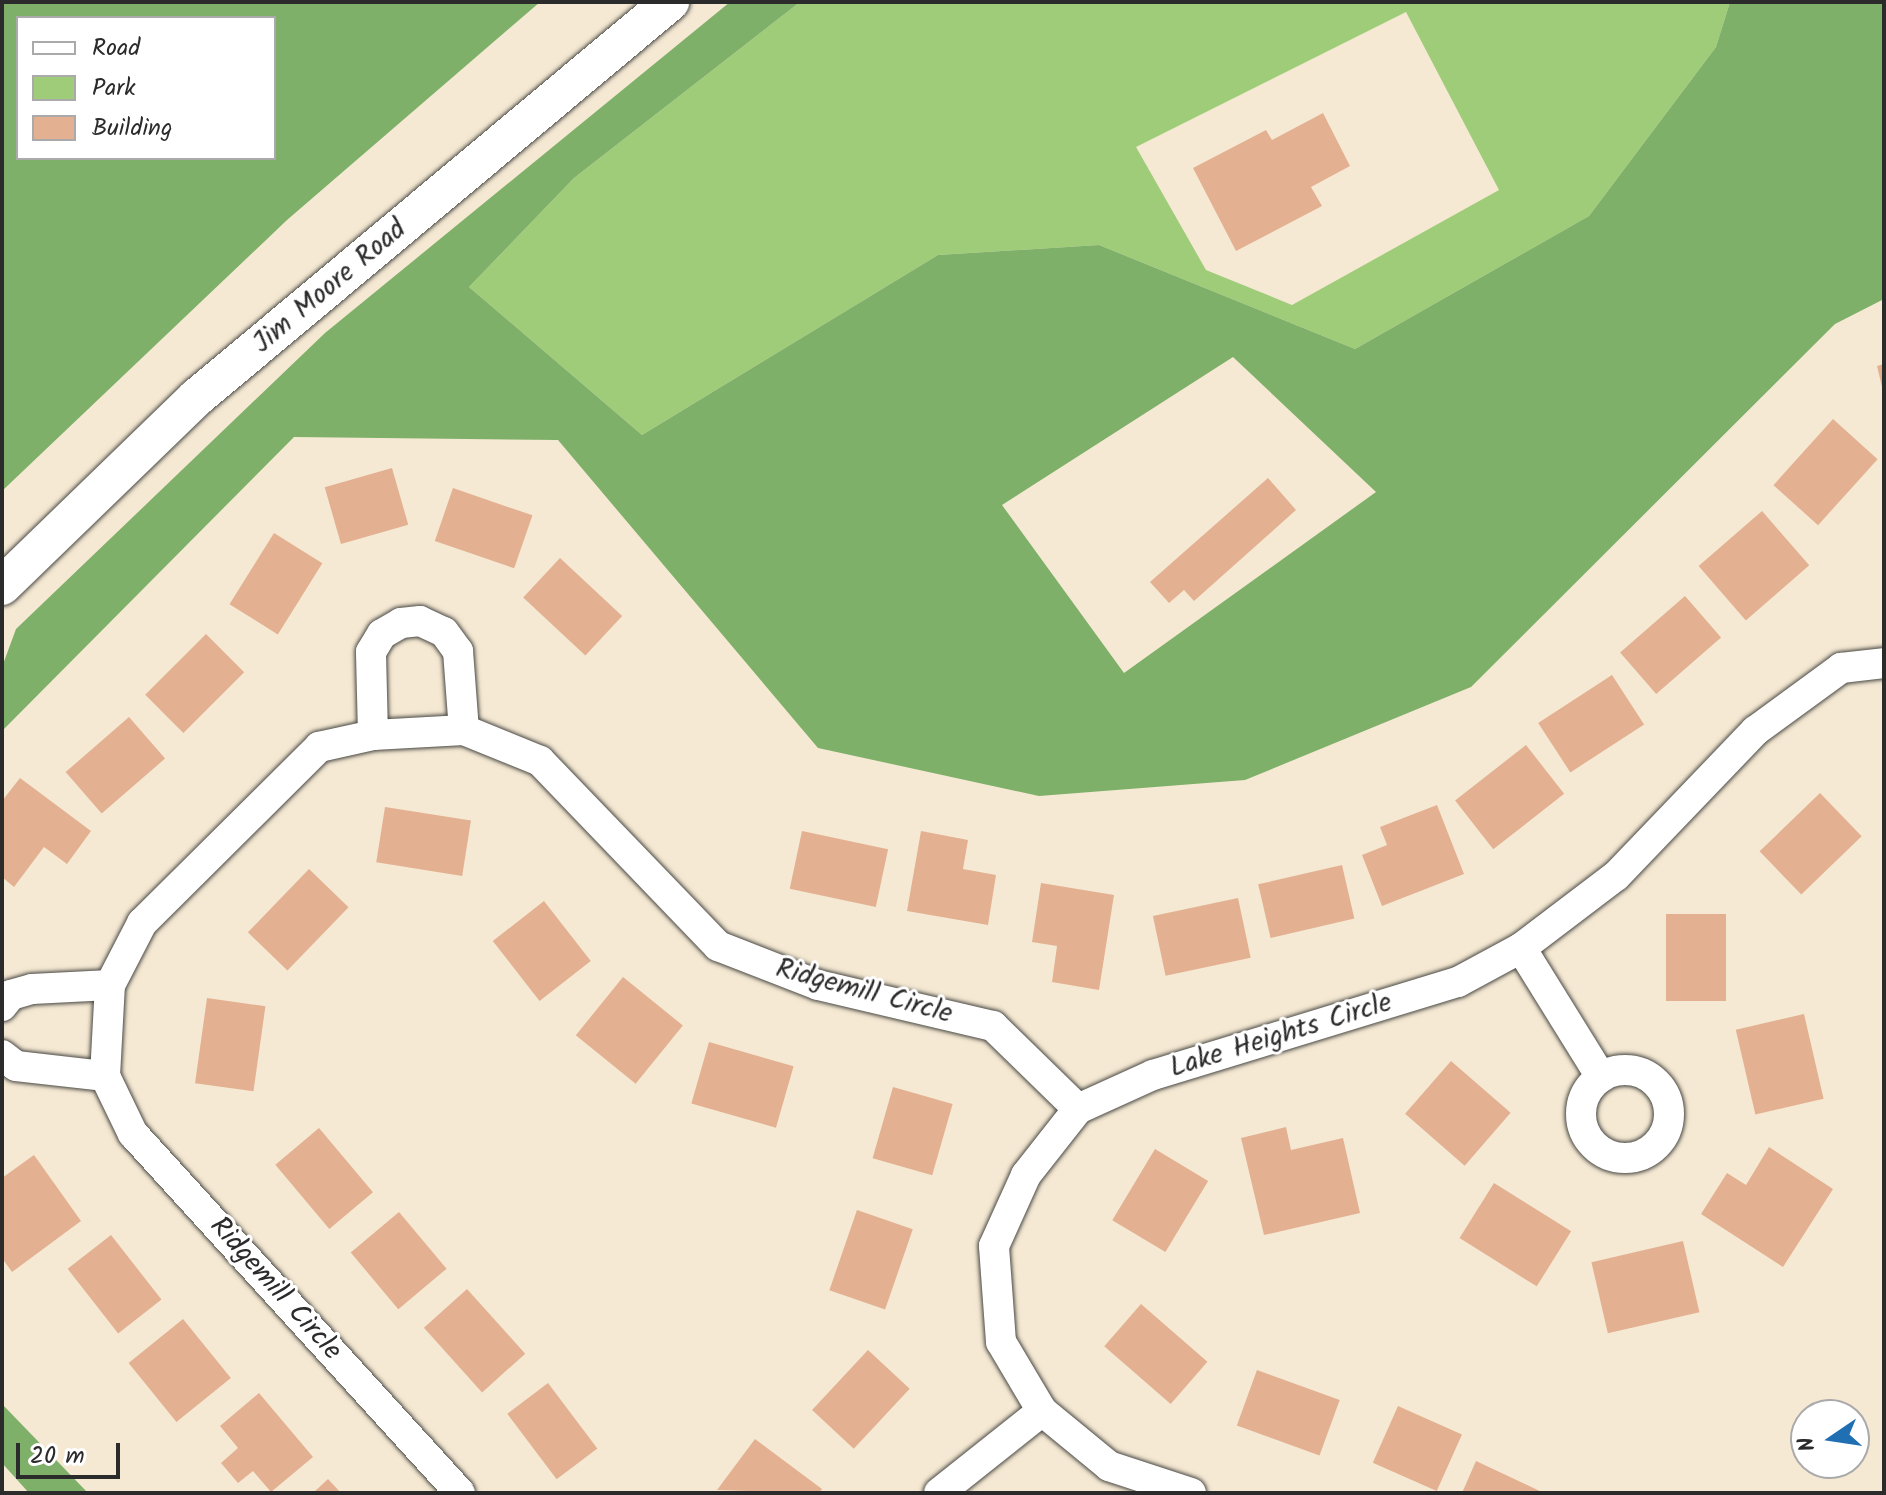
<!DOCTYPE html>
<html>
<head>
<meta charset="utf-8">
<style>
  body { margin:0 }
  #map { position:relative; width:1886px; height:1495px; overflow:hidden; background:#f5e9d3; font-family:Kalam,sans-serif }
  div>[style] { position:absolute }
  .green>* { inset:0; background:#9ecc79 }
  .forest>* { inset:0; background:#7eb069 }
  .building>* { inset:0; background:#e3b191; transform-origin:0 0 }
  .roads { filter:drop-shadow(0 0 2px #494844) drop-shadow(0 0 2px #494844) }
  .minor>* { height:30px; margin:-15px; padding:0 15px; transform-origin:15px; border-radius:15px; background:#fff }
  .minor>.ring { margin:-15px; padding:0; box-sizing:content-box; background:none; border:30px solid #fff; border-radius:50% }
  .tertiary>* { height:38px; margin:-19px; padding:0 19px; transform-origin:19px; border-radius:19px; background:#fff }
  span { translate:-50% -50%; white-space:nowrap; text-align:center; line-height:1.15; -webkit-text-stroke:6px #fff; paint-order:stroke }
  .street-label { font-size:28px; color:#2b2b2b }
  .frame { position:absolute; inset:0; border:4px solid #2b2b2b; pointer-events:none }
  .legend { position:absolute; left:16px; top:16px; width:260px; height:144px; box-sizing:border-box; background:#fff; border:2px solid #aaa; margin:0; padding:10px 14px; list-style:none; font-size:24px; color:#2b2b2b }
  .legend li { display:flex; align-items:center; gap:16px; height:40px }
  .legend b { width:40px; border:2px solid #aaa }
  .north { position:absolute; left:1790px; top:1399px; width:80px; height:80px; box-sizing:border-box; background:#fff; border:2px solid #aaa; border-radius:50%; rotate:257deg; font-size:22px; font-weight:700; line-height:32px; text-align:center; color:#2b2b2b }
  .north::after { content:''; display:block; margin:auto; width:28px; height:36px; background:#1f6fb2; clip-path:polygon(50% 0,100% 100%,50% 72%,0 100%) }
  .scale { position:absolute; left:16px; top:1443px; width:104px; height:36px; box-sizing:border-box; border:4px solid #2b2b2b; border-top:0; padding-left:10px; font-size:24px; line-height:28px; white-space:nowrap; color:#2b2b2b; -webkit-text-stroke:6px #fff; paint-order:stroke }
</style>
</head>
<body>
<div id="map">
  <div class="green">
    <i style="clip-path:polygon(evenodd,800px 2px,1730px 2px,1716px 47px,1589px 216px,1355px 349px,1099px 245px,938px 255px,642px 435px,469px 287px,574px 178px,800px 2px,1406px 12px,1499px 190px,1292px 305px,1206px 270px,1136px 147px,1406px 12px)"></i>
  </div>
  <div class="forest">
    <i style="clip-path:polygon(evenodd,2px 2px,540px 2px,287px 220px,2px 491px,2px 2px,18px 18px,274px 18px,274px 158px,18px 158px,18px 18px)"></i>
    <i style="clip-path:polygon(evenodd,730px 2px,800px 2px,574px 178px,469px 287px,642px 435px,938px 255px,1099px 245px,1355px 349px,1589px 216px,1716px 47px,1730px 2px,1884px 2px,1884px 299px,1835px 324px,1471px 687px,1245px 780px,1039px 796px,818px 748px,558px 440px,294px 437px,2px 731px,2px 667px,16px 629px,325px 333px,730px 2px,1233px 357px,1376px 492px,1124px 673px,1002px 505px,1233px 357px)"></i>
    <i style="clip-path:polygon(2px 1404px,88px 1493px,29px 1493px,2px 1463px)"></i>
  </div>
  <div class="building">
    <i style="clip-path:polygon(1323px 113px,1350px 166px,1311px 187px,1322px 206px,1236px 251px,1193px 168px,1266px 130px,1272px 140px)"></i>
    <i style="clip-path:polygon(1884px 364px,1884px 390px,1883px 391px,1877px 366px)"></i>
    <i style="left:1833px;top:419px;width:60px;height:89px;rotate:42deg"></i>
    <i style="left:392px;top:468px;width:59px;height:70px;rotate:74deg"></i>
    <i style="clip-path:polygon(1268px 478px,1296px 510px,1194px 601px,1184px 590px,1169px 603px,1150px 582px)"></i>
    <i style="left:453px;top:488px;width:84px;height:56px;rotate:19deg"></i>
    <i style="left:1762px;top:511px;width:72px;height:84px;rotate:49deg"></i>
    <i style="left:274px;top:533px;width:57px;height:84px;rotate:32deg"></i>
    <i style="left:560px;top:558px;width:85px;height:54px;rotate:43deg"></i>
    <i style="left:1685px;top:596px;width:55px;height:86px;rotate:49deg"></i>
    <i style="left:206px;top:634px;width:54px;height:86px;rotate:45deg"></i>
    <i style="left:1612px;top:675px;width:59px;height:88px;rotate:57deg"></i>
    <i style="left:129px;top:717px;width:55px;height:84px;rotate:49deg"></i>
    <i style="left:1526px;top:745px;width:62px;height:90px;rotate:52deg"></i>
    <i style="clip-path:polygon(20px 778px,91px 831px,67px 864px,44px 847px,14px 887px,2px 877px,2px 801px)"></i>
    <i style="left:1820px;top:793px;width:60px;height:84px;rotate:46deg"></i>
    <i style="clip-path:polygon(1437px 805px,1464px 874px,1382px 906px,1362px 855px,1387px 845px,1380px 827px)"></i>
    <i style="left:385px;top:807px;width:87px;height:56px;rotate:9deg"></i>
    <i style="left:802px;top:831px;width:88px;height:59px;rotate:12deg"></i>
    <i style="clip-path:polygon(921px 831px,968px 840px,963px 869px,996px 875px,988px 925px,907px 911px)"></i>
    <i style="left:1342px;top:865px;width:55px;height:86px;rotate:77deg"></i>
    <i style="left:309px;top:869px;width:55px;height:88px;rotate:44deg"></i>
    <i style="clip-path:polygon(1041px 883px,1114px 895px,1099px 990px,1052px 982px,1057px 946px,1032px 942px)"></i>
    <i style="left:1238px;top:898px;width:61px;height:87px;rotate:78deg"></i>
    <i style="left:544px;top:901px;width:76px;height:65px;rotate:52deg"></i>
    <i style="left:1666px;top:914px;width:60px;height:87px"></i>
    <i style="left:623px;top:977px;width:77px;height:75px;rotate:39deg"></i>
    <i style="left:207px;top:998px;width:59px;height:86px;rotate:8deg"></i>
    <i style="left:1804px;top:1014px;width:87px;height:70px;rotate:77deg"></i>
    <i style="left:709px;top:1042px;width:88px;height:64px;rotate:16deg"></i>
    <i style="left:1451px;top:1061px;width:79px;height:70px;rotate:41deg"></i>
    <i style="left:893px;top:1087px;width:62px;height:74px;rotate:16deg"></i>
    <i style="clip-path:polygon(1286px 1127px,1291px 1150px,1343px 1138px,1360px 1213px,1264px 1235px,1241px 1138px)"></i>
    <i style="left:319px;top:1128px;width:84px;height:57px;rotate:50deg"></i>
    <i style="clip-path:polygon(1769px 1147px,1833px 1189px,1783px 1267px,1701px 1214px,1727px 1173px,1746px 1185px)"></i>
    <i style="left:1155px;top:1149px;width:62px;height:83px;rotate:31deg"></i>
    <i style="clip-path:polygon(34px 1155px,81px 1221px,12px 1272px,2px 1258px,2px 1178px)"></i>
    <i style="left:1494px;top:1183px;width:91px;height:65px;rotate:32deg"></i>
    <i style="left:857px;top:1210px;width:59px;height:85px;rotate:19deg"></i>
    <i style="left:399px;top:1212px;width:74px;height:63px;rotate:50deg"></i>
    <i style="left:111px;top:1235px;width:82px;height:55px;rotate:52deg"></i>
    <i style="left:1683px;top:1241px;width:73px;height:94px;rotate:77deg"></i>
    <i style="left:467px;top:1289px;width:87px;height:58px;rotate:48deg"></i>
    <i style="left:1141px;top:1304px;width:88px;height:56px;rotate:41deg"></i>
    <i style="left:183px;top:1319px;width:76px;height:70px;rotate:51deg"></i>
    <i style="left:868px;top:1350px;width:57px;height:82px;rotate:43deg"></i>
    <i style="left:1257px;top:1370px;width:88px;height:59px;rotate:20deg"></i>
    <i style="left:548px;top:1383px;width:82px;height:51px;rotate:53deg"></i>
    <i style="clip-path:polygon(259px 1393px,313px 1457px,271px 1492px,253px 1471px,238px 1483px,221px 1463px,238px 1448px,220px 1426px)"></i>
    <i style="left:1398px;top:1406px;width:70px;height:62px;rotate:24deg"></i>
    <i style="clip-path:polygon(755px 1439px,822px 1489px,819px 1493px,717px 1490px)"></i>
    <i style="clip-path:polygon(1476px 1461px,1544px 1493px,1462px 1493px)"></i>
    <i style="clip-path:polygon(328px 1479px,341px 1493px,313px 1493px)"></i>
  </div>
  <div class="roads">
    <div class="minor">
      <i style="left:373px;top:735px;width:83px;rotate:-91.4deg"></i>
      <i style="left:371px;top:652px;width:21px;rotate:-59deg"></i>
      <i style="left:382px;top:634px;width:22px;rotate:-30deg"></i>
      <i style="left:401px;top:623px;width:19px;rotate:-6deg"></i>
      <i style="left:420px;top:621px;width:26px;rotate:25deg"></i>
      <i style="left:444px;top:632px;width:24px;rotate:54deg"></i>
      <i style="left:458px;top:651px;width:79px;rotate:85.7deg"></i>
      <i style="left:1521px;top:948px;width:152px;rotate:58.2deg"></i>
      <i style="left:2px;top:1006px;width:14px;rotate:-51deg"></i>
      <i style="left:11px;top:995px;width:22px;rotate:-16deg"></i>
      <i style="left:32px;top:989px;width:78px;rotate:-2.9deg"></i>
      <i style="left:2px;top:1055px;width:18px;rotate:38deg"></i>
      <i style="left:16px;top:1066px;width:90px;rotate:6.4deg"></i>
      <i class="ring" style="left:1581px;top:1070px;width:58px;height:58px"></i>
      <i style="left:460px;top:1493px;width:486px;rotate:-132.3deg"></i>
      <i style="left:133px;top:1134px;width:64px;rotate:-115.8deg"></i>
      <i style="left:105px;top:1076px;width:91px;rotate:-86.9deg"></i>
      <i style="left:110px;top:985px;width:70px;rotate:-62.7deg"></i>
      <i style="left:142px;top:923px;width:250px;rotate:-44.8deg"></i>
      <i style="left:319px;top:747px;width:55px;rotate:-12.5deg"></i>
      <i style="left:373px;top:735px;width:91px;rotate:-3.1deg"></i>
      <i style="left:464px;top:730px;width:82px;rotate:22.2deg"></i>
      <i style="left:540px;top:761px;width:257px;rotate:46.1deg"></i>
      <i style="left:718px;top:946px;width:107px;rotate:21.3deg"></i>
      <i style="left:818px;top:985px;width:180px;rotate:13.2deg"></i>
      <i style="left:993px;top:1026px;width:119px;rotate:44.3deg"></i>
      <i style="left:939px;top:1493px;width:132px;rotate:-38.5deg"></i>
      <i style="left:1191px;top:1493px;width:86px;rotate:-161.8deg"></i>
      <i style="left:1109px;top:1466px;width:87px;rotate:-140.6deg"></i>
      <i style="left:1042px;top:1411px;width:80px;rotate:-120.7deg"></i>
      <i style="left:1001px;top:1342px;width:96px;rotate:-94.2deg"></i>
      <i style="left:994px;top:1246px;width:78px;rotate:-65.7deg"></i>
      <i style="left:1026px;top:1175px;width:84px;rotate:-51.8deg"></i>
      <i style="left:1078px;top:1109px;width:82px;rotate:-24.4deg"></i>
      <i style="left:1153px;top:1075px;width:319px;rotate:-17deg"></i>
      <i style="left:1458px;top:982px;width:72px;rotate:-28.4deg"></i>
      <i style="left:1521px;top:948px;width:119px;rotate:-37.2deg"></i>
      <i style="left:1616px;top:876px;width:201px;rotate:-46.2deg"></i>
      <i style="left:1755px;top:731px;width:107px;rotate:-36.2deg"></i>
      <i style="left:1841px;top:668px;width:43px;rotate:-6.6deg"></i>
    </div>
    <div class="tertiary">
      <i style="left:2px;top:586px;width:270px;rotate:-44.1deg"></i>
      <i style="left:196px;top:398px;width:618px;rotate:-39.88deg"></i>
    </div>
  </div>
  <div class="street-label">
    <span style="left:330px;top:287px;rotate:-40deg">Jim Moore Road</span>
    <span style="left:864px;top:992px;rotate:15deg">Ridgemill Circle</span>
    <span style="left:1281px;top:1036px;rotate:-17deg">Lake Heights Circle</span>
    <span style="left:275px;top:1289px;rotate:48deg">Ridgemill Circle</span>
  </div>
  <div class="frame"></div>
  <ul class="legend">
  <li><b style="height:10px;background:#fff"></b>Road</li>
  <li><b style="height:22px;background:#9ecc79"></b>Park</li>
  <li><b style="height:22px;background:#e3b191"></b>Building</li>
  </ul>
  <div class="north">N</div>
  <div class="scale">20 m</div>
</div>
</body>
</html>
